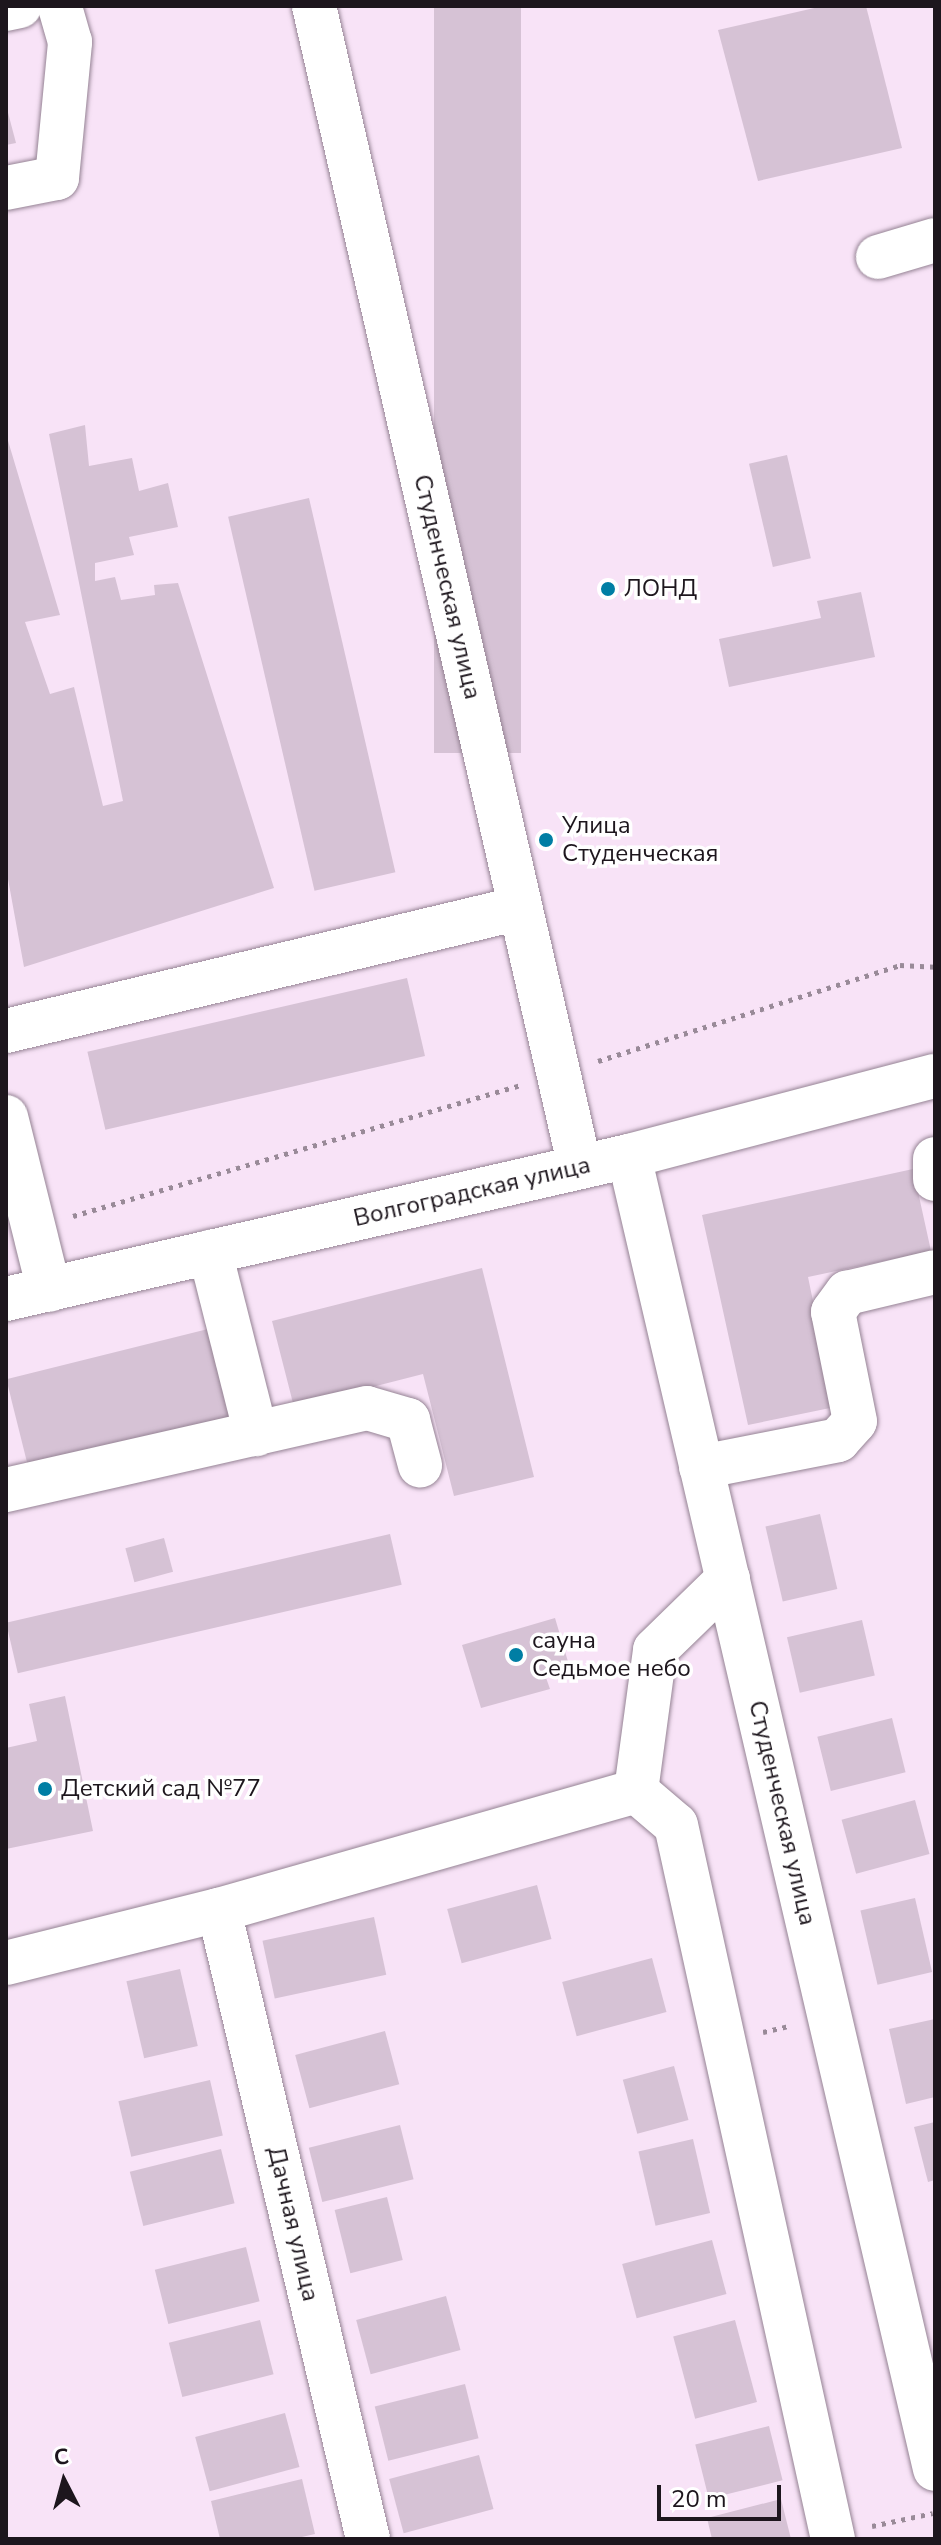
<!DOCTYPE html>
<html>
<head>
<meta charset="utf-8">
<style>
  body { margin:0 }
  #map { position:relative; width:941px; height:2545px; overflow:hidden; background:#f8e3f7; font-family:"Nunito Sans",sans-serif }
  div>[style] { position:absolute }
  .building>* { inset:0; background:#d6c2d5; transform-origin:0 0 }
  .path>* { height:5px; margin-top:-2.5px; transform-origin:0; background:repeating-linear-gradient(90deg,#998a98 0 4px,transparent 0 10px) }
  .roads { filter:drop-shadow(0 0 2px #958394) drop-shadow(0 0 2px #958394) }
  .minor>* { height:44px; margin:-22px; padding:0 22px; transform-origin:22px; border-radius:22px; background:#fff }
  .dots>* { width:22px; height:22px; translate:-50% -50%; box-sizing:border-box; border:4px solid #fff; border-radius:50% }
  span { translate:-50% -50%; white-space:nowrap; text-align:center; line-height:1.15; -webkit-text-stroke:7px #fff; paint-order:stroke }
  .street-label { font-size:24px; color:#1d161d }
  .poi-label { font-size:24px; color:#1d161d }
  .left { translate:0 -50%; text-align:left }
  .frame { position:absolute; inset:0; border:8px solid #1d161d; pointer-events:none }
  .north { position:absolute; left:24px; top:2441px; width:80px; height:80px; -webkit-text-stroke:6px #fff; paint-order:stroke; rotate:354deg; font-size:22px; font-weight:700; line-height:32px; text-align:center; color:#1d161d }
  .north::after { content:''; display:block; margin:auto; width:28px; height:36px; background:#1d161d; clip-path:polygon(50% 0,100% 100%,50% 72%,0 100%) }
  .scale { position:absolute; left:657px; top:2485px; width:124px; height:36px; box-sizing:border-box; border:4px solid #1d161d; border-top:0; padding-left:10px; font-size:24px; line-height:28px; white-space:nowrap; color:#1d161d; -webkit-text-stroke:6px #fff; paint-order:stroke }
</style>
</head>
<body>
<div id="map">
  <div class="building">
    <i style="left:434px;top:6px;width:87px;height:747px"></i>
    <i style="clip-path:polygon(823px 6px,866px 6px,902px 148px,758px 181px,718px 30px)"></i>
    <i style="clip-path:polygon(6px 105px,16px 143px,6px 145px)"></i>
    <i style="clip-path:polygon(85px 425px,89px 466px,132px 458px,139px 491px,168px 483px,178px 527px,129px 537px,134px 555px,95px 563px,95px 581px,115px 577px,121px 600px,155px 595px,154px 585px,178px 583px,274px 888px,24px 967px,6px 868px,6px 434px,60px 615px,25px 622px,50px 694px,74px 687px,103px 806px,123px 801px,49px 434px)"></i>
    <i style="left:787px;top:455px;width:106px;height:39px;rotate:77deg"></i>
    <i style="left:309px;top:498px;width:384px;height:83px;rotate:77deg"></i>
    <i style="clip-path:polygon(861px 592px,875px 657px,729px 687px,719px 639px,821px 618px,817px 601px)"></i>
    <i style="left:407px;top:978px;width:80px;height:328px;rotate:77deg"></i>
    <i style="clip-path:polygon(913px 1169px,931px 1251px,808px 1277px,835px 1407px,748px 1425px,702px 1215px)"></i>
    <i style="clip-path:polygon(482px 1268px,534px 1477px,454px 1496px,423px 1374px,294px 1407px,272px 1321px)"></i>
    <i style="left:212px;top:1328px;width:93px;height:212px;rotate:76deg"></i>
    <i style="left:820px;top:1514px;width:77px;height:56px;rotate:77deg"></i>
    <i style="left:390px;top:1534px;width:52px;height:394px;rotate:77deg"></i>
    <i style="left:164px;top:1538px;width:35px;height:40px;rotate:75deg"></i>
    <i style="clip-path:polygon(555px 1618px,569px 1665px,544px 1672px,550px 1689px,481px 1708px,462px 1645px)"></i>
    <i style="left:862px;top:1620px;width:57px;height:77px;rotate:77deg"></i>
    <i style="clip-path:polygon(65px 1696px,93px 1831px,6px 1849px,6px 1748px,37px 1741px,29px 1704px)"></i>
    <i style="left:892px;top:1718px;width:56px;height:77px;rotate:76deg"></i>
    <i style="left:915px;top:1800px;width:56px;height:76px;rotate:75deg"></i>
    <i style="left:537px;top:1885px;width:56px;height:93px;rotate:75deg"></i>
    <i style="left:915px;top:1898px;width:76px;height:56px;rotate:77deg"></i>
    <i style="left:374px;top:1917px;width:59px;height:114px;rotate:78deg"></i>
    <i style="left:652px;top:1958px;width:56px;height:93px;rotate:75deg"></i>
    <i style="left:180px;top:1969px;width:79px;height:55px;rotate:77deg"></i>
    <i style="clip-path:polygon(935px 2019px,935px 2097px,906px 2104px,889px 2029px)"></i>
    <i style="left:385px;top:2031px;width:55px;height:93px;rotate:75deg"></i>
    <i style="left:674px;top:2066px;width:56px;height:53px;rotate:75deg"></i>
    <i style="left:210px;top:2080px;width:57px;height:94px;rotate:77deg"></i>
    <i style="clip-path:polygon(935px 2122px,935px 2180px,928px 2182px,914px 2127px)"></i>
    <i style="left:400px;top:2125px;width:56px;height:94px;rotate:76deg"></i>
    <i style="left:693px;top:2139px;width:76px;height:56px;rotate:77deg"></i>
    <i style="left:221px;top:2149px;width:56px;height:94px;rotate:76deg"></i>
    <i style="left:387px;top:2197px;width:65px;height:54px;rotate:76deg"></i>
    <i style="left:712px;top:2240px;width:56px;height:93px;rotate:75deg"></i>
    <i style="left:246px;top:2247px;width:56px;height:94px;rotate:76deg"></i>
    <i style="left:446px;top:2296px;width:56px;height:93px;rotate:75deg"></i>
    <i style="left:260px;top:2320px;width:56px;height:94px;rotate:76deg"></i>
    <i style="left:735px;top:2320px;width:85px;height:64px;rotate:75deg"></i>
    <i style="left:465px;top:2384px;width:56px;height:93px;rotate:76deg"></i>
    <i style="left:285px;top:2413px;width:56px;height:93px;rotate:75deg"></i>
    <i style="left:769px;top:2426px;width:56px;height:76px;rotate:76deg"></i>
    <i style="left:479px;top:2455px;width:56px;height:93px;rotate:75deg"></i>
    <i style="clip-path:polygon(302px 2479px,315px 2534px,293px 2539px,220px 2539px,211px 2501px)"></i>
    <i style="clip-path:polygon(781px 2499px,791px 2539px,712px 2539px,707px 2518px)"></i>
  </div>
  <div class="path">
    <i style="left:598px;top:1061px;width:317px;rotate:-17.6deg"></i>
    <i style="left:900px;top:965px;width:35px;rotate:3deg"></i>
    <i style="left:73px;top:1216px;width:466px;rotate:-16.3deg"></i>
    <i style="left:763px;top:2032px;width:26px;rotate:-13deg"></i>
    <i style="left:872px;top:2526px;width:62px;rotate:-12deg"></i>
  </div>
  <div class="roads">
    <div class="minor">
      <i style="left:314px;top:6px;width:1191px;rotate:77.1deg"></i>
      <i style="left:6px;top:9px;width:14px;rotate:-12deg"></i>
      <i style="left:6px;top:188px;width:52px;rotate:-11.1deg"></i>
      <i style="left:57px;top:178px;width:137px;rotate:-84.5deg"></i>
      <i style="left:70px;top:42px;width:37px;rotate:-106deg"></i>
      <i style="left:878px;top:257px;width:59px;rotate:-16.6deg"></i>
      <i style="left:6px;top:1031px;width:529px;rotate:-13.46deg"></i>
      <i style="left:6px;top:1117px;width:178px;rotate:76deg"></i>
      <i style="left:629px;top:1156px;width:1348px;rotate:76.88deg"></i>
      <i style="left:935px;top:1159px;width:20px;rotate:90deg"></i>
      <i style="left:210px;top:1252px;width:188px;rotate:75.8deg"></i>
      <i style="left:6px;top:1299px;width:639px;rotate:-12.93deg"></i>
      <i style="left:629px;top:1156px;width:316px;rotate:-14.7deg"></i>
      <i style="left:701px;top:1467px;width:140px;rotate:-11.1deg"></i>
      <i style="left:838px;top:1440px;width:25px;rotate:-48deg"></i>
      <i style="left:855px;top:1421px;width:111px;rotate:-101.4deg"></i>
      <i style="left:833px;top:1312px;width:24px;rotate:-54deg"></i>
      <i style="left:847px;top:1293px;width:90px;rotate:-13.4deg"></i>
      <i style="left:6px;top:1490px;width:370px;rotate:-12.8deg"></i>
      <i style="left:367px;top:1408px;width:43px;rotate:16.3deg"></i>
      <i style="left:408px;top:1420px;width:47px;rotate:75.1deg"></i>
      <i style="left:636px;top:1791px;width:52px;rotate:40.4deg"></i>
      <i style="left:676px;top:1825px;width:731px;rotate:77.6deg"></i>
      <i style="left:219px;top:1910px;width:646px;rotate:76.67deg"></i>
      <i style="left:6px;top:1963px;width:219px;rotate:-14deg"></i>
      <i style="left:219px;top:1910px;width:434px;rotate:-15.9deg"></i>
      <i style="left:636px;top:1791px;width:142px;rotate:-82.3deg"></i>
      <i style="left:655px;top:1650px;width:102px;rotate:-44.2deg"></i>
    </div>
  </div>
  <div class="dots">
    <i style="left:608px;top:589px;background:#007ea4"></i>
    <i style="left:546px;top:840px;background:#007ea4"></i>
    <i style="left:516px;top:1655px;background:#007ea4"></i>
    <i style="left:45px;top:1789px;background:#007ea4"></i>
  </div>
  <div class="street-label">
    <span style="left:447px;top:587px;rotate:77deg">Студенческая улица</span>
    <span style="left:472px;top:1192px;rotate:-13deg">Волгоградская улица</span>
    <span style="left:782px;top:1813px;rotate:77deg">Студенческая улица</span>
    <span style="left:293px;top:2224px;rotate:77deg">Дачная улица</span>
  </div>
  <div class="poi-label">
    <span class="left" style="left:624px;top:589px">ЛОНД</span>
    <span class="left" style="left:562px;top:840px">Улица<br>Студенческая</span>
    <span class="left" style="left:532px;top:1655px">сауна<br>Седьмое небо</span>
    <span class="left" style="left:61px;top:1789px">Детский сад №77</span>
  </div>
  <div class="frame"></div>
  <div class="north">С</div>
  <div class="scale">20 m</div>
</div>
</body>
</html>
